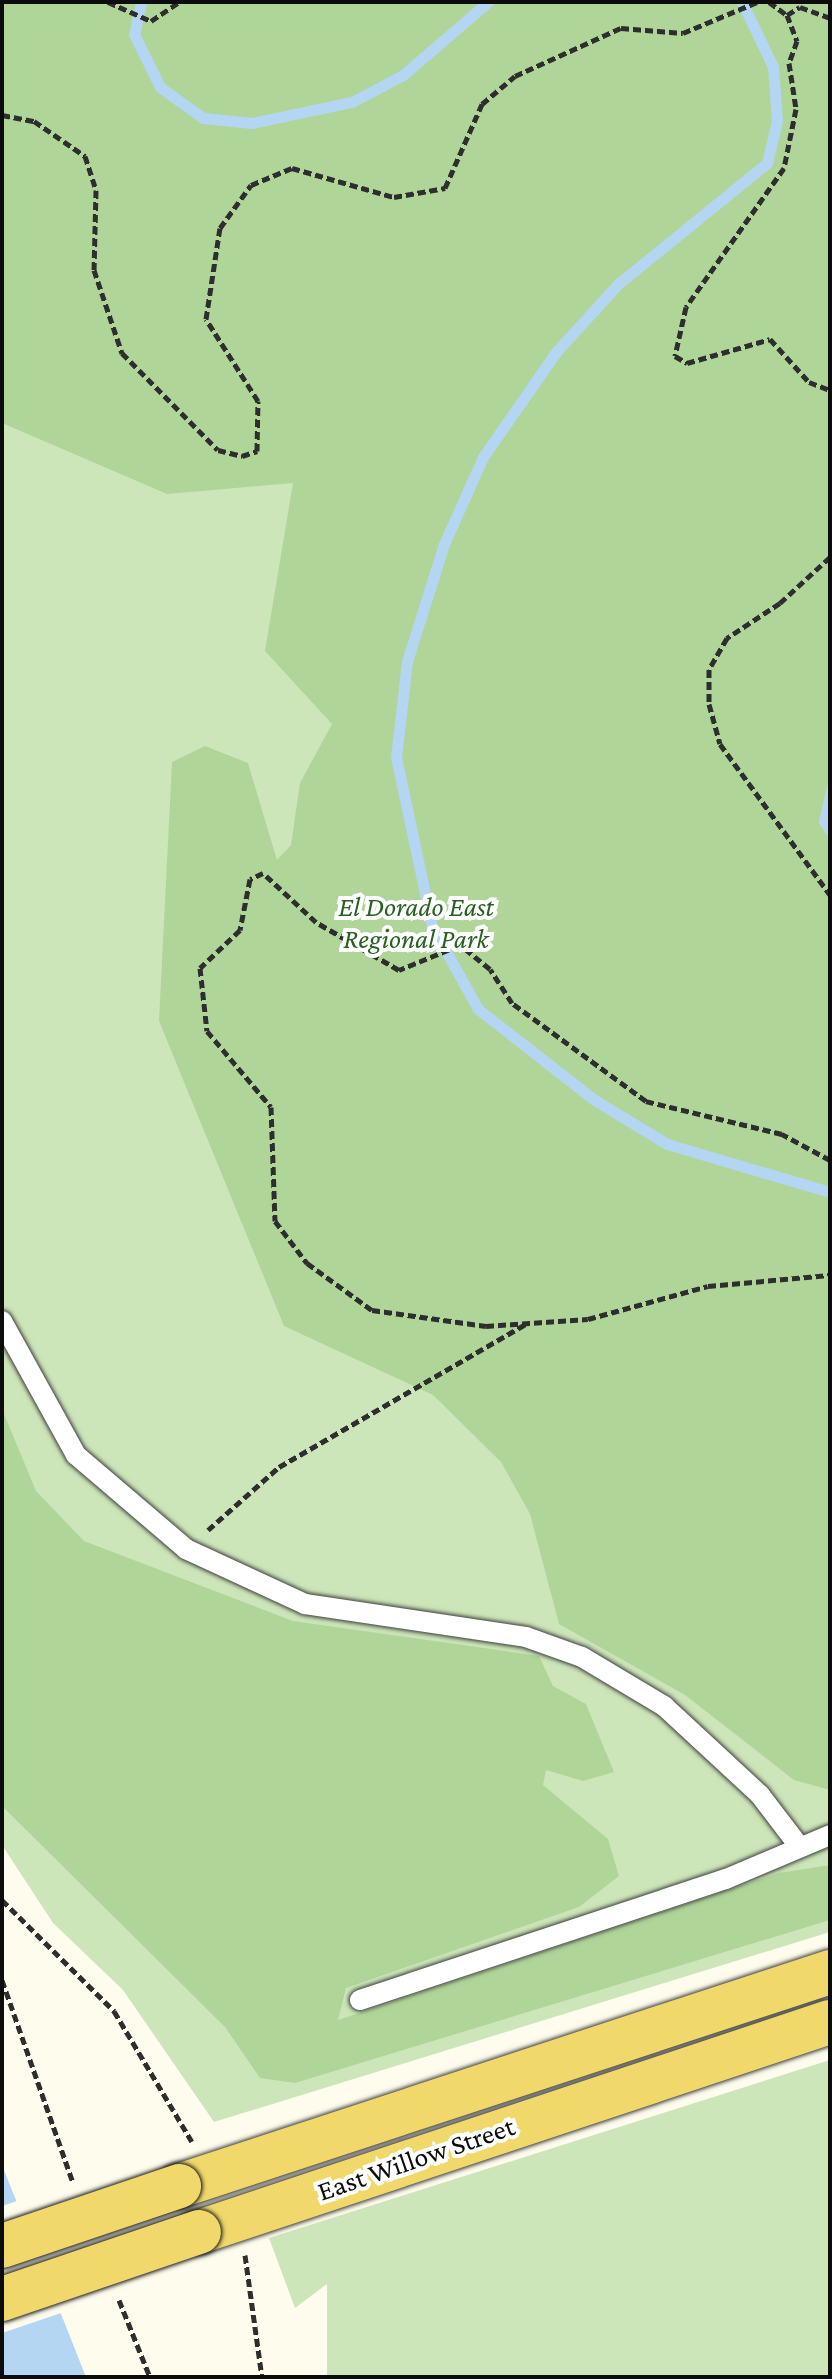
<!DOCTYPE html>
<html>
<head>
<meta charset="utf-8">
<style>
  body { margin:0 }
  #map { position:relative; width:832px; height:2379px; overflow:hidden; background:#fefcec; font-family:"Crimson Pro",serif }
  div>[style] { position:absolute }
  .green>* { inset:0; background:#cde6b9 }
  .forest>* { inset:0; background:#b0d599 }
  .water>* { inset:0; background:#b4d6f2 }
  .pier>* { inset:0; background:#fefcec }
  .stream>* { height:11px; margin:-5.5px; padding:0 5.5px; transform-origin:5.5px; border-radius:5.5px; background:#b4d6f2 }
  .path>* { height:5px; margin-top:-2.5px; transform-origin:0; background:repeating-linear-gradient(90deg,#2e2e2e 0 8px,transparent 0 12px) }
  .roads { filter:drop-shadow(0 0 2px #3f3f3f) drop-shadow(0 0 2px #3f3f3f) }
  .service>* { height:20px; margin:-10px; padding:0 10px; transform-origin:10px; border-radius:10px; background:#fff }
  .primary>* { height:44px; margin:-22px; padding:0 22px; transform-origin:22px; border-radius:22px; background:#f0d96a }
  .bridges { filter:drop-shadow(0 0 2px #1d1d1d) drop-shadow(0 0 2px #1d1d1d) }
  .primary-bridge>* { height:44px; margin:-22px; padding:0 22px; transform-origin:22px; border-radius:22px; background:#f0d96a }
  span { translate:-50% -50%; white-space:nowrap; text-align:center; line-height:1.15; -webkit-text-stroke:8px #fff; paint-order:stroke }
  .park-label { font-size:28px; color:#295f21; font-style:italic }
  .street-label { font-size:28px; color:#0c0c0c }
  .frame { position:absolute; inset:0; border:4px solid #0c0c0c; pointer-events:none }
</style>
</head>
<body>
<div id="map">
  <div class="green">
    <i style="clip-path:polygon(2px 2px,830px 2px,830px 1932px,214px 2122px,123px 1990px,53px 1923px,2px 1845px)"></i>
    <i style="clip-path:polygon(830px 2060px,830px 2377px,327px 2377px,327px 2284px,295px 2308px,269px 2238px)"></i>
  </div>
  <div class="forest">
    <i style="clip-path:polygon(2px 2px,830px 2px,830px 775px,819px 822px,830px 839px,830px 1790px,794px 1780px,685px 1695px,559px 1624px,530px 1514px,501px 1462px,433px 1395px,284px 1326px,159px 1021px,172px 762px,205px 746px,248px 763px,277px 860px,291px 845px,300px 783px,332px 724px,265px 651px,293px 483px,167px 494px,2px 423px)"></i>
    <i style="clip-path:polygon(2px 1409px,36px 1491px,84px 1541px,293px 1621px,539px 1656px,553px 1686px,586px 1704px,614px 1772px,583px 1781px,546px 1770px,543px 1785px,608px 1839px,619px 1876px,579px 1907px,346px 1988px,338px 2020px,779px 1873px,830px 1865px,830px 1920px,295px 2083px,260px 2078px,225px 2027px,2px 1806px)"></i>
  </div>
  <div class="water">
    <i style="clip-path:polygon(830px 775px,830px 839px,819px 823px)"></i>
    <i style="clip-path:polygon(2px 2165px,86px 2377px,2px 2377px)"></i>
  </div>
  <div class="pier">
    <i style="clip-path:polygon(20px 2200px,64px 2312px,2px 2333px,2px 2206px)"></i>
  </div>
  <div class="stream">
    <i style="left:141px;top:2px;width:33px;rotate:102deg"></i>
    <i style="left:134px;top:34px;width:59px;rotate:63.9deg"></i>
    <i style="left:160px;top:87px;width:53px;rotate:35.8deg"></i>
    <i style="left:203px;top:118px;width:49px;rotate:5.8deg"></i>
    <i style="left:252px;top:123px;width:102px;rotate:-11.9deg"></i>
    <i style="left:352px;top:102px;width:58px;rotate:-27.9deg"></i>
    <i style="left:403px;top:75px;width:112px;rotate:-40.7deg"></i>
    <i style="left:742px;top:2px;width:72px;rotate:64.5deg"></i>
    <i style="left:773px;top:67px;width:54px;rotate:85.8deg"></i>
    <i style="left:777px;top:121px;width:43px;rotate:103.4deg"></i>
    <i style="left:767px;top:163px;width:192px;rotate:140.9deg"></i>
    <i style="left:618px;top:284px;width:92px;rotate:132.4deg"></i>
    <i style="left:556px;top:352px;width:128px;rotate:124.8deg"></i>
    <i style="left:483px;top:457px;width:95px;rotate:114.1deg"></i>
    <i style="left:444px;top:544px;width:123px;rotate:107.5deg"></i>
    <i style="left:407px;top:661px;width:97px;rotate:96.5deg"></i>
    <i style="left:396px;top:757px;width:173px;rotate:78deg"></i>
    <i style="left:432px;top:926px;width:95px;rotate:61deg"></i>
    <i style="left:478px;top:1009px;width:146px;rotate:38deg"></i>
    <i style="left:593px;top:1099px;width:87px;rotate:31.3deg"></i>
    <i style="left:667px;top:1144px;width:170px;rotate:16.4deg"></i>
  </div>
  <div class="path">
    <i style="left:108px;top:2px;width:47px;rotate:23.8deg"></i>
    <i style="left:151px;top:21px;width:34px;rotate:-34deg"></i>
    <i style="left:769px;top:2px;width:22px;rotate:36deg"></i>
    <i style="left:787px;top:15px;width:28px;rotate:69deg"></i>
    <i style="left:797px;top:41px;width:23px;rotate:110deg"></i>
    <i style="left:789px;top:63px;width:47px;rotate:81.3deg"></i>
    <i style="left:796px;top:109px;width:60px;rotate:101.5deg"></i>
    <i style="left:784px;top:168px;width:170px;rotate:125.2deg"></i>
    <i style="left:686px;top:307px;width:50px;rotate:102.7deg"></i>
    <i style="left:675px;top:356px;width:14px;rotate:30deg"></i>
    <i style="left:687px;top:363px;width:86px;rotate:-16.1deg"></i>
    <i style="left:770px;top:339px;width:58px;rotate:47.8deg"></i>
    <i style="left:809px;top:382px;width:22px;rotate:21deg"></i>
    <i style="left:787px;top:15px;width:15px;rotate:-32deg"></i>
    <i style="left:800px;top:7px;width:32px;rotate:20deg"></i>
    <i style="left:2px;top:115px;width:33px;rotate:11deg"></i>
    <i style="left:34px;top:121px;width:62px;rotate:34.5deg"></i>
    <i style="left:85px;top:156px;width:36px;rotate:72deg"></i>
    <i style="left:96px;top:190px;width:80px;rotate:91.4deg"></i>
    <i style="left:94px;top:270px;width:88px;rotate:71.4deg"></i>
    <i style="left:122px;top:353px;width:136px;rotate:45.3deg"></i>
    <i style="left:218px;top:450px;width:25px;rotate:14deg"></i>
    <i style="left:242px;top:456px;width:16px;rotate:-18deg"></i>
    <i style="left:257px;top:451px;width:50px;rotate:-88.9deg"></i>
    <i style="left:258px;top:401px;width:97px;rotate:-122.4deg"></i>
    <i style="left:206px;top:319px;width:92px;rotate:-81.3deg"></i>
    <i style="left:220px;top:228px;width:53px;rotate:-54.2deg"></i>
    <i style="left:251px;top:185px;width:44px;rotate:-22.5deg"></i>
    <i style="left:292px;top:168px;width:106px;rotate:15.9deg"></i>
    <i style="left:394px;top:197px;width:52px;rotate:-10deg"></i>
    <i style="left:445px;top:188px;width:92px;rotate:-66.2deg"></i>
    <i style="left:482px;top:104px;width:43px;rotate:-40.3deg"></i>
    <i style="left:515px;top:76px;width:116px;rotate:-24.4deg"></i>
    <i style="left:621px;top:28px;width:62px;rotate:4.6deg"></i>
    <i style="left:683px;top:33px;width:80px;rotate:-22.7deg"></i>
    <i style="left:830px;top:557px;width:68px;rotate:137.4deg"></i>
    <i style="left:780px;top:603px;width:64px;rotate:146.6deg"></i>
    <i style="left:727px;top:638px;width:36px;rotate:120deg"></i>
    <i style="left:709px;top:669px;width:35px;rotate:90deg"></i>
    <i style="left:709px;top:704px;width:41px;rotate:74.6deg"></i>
    <i style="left:720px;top:744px;width:187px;rotate:53.9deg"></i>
    <i style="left:830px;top:1160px;width:55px;rotate:-151.6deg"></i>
    <i style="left:782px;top:1134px;width:140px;rotate:-166.4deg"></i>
    <i style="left:646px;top:1101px;width:166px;rotate:-143.8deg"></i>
    <i style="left:512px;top:1003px;width:40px;rotate:-122.9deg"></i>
    <i style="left:490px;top:969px;width:38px;rotate:-141deg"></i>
    <i style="left:460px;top:945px;width:66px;rotate:157.7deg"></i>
    <i style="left:399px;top:970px;width:96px;rotate:-150deg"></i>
    <i style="left:316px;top:922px;width:72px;rotate:-137.2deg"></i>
    <i style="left:263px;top:873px;width:14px;rotate:155deg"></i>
    <i style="left:250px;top:879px;width:52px;rotate:101.1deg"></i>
    <i style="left:240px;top:930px;width:55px;rotate:136.5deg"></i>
    <i style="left:200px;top:968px;width:63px;rotate:83.7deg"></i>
    <i style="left:207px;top:1031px;width:99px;rotate:49.9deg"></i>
    <i style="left:271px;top:1107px;width:114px;rotate:88deg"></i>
    <i style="left:275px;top:1221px;width:53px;rotate:52.7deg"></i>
    <i style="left:307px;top:1263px;width:80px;rotate:35.9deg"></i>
    <i style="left:372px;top:1310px;width:115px;rotate:8deg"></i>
    <i style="left:486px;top:1326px;width:102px;rotate:-3.9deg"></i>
    <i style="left:588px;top:1319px;width:124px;rotate:-15.4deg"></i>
    <i style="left:708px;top:1286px;width:122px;rotate:-5.2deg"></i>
    <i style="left:208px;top:1530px;width:95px;rotate:-41.6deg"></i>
    <i style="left:279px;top:1467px;width:287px;rotate:-30.1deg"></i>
    <i style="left:2px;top:1900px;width:158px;rotate:44.7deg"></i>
    <i style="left:114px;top:2011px;width:152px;rotate:59.2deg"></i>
    <i style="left:2px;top:1980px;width:215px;rotate:70.7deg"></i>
    <i style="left:245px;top:2255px;width:123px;rotate:82.1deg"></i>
    <i style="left:119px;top:2300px;width:83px;rotate:68.1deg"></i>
  </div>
  <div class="roads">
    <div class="service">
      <i style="left:2px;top:1321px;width:153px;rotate:61.1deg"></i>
      <i style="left:76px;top:1455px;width:145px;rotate:40.5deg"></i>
      <i style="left:186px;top:1549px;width:131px;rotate:24.8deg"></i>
      <i style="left:305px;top:1604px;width:223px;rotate:8.5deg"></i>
      <i style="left:526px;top:1637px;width:59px;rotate:19.7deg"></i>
      <i style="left:582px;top:1657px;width:96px;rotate:30.9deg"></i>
      <i style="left:664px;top:1706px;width:131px;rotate:42.8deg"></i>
      <i style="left:760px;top:1795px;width:64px;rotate:52.6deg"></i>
      <i style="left:360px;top:2000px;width:385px;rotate:-18.3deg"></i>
      <i style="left:726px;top:1879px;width:113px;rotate:-22.9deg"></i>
    </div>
    <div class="primary">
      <i style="left:179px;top:2186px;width:685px;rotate:-18.2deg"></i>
      <i style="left:199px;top:2232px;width:665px;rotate:-18.41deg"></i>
    </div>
  </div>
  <div class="bridges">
    <div class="primary-bridge">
      <i style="left:2px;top:2246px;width:187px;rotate:-18.7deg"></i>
      <i style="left:2px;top:2299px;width:208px;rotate:-18.8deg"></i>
    </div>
  </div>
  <div class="park-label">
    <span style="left:416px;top:923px">El Dorado East<br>Regional Park</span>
  </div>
  <div class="street-label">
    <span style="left:416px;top:2159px;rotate:-19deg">East Willow Street</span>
  </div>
  <div class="frame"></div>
</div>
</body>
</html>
